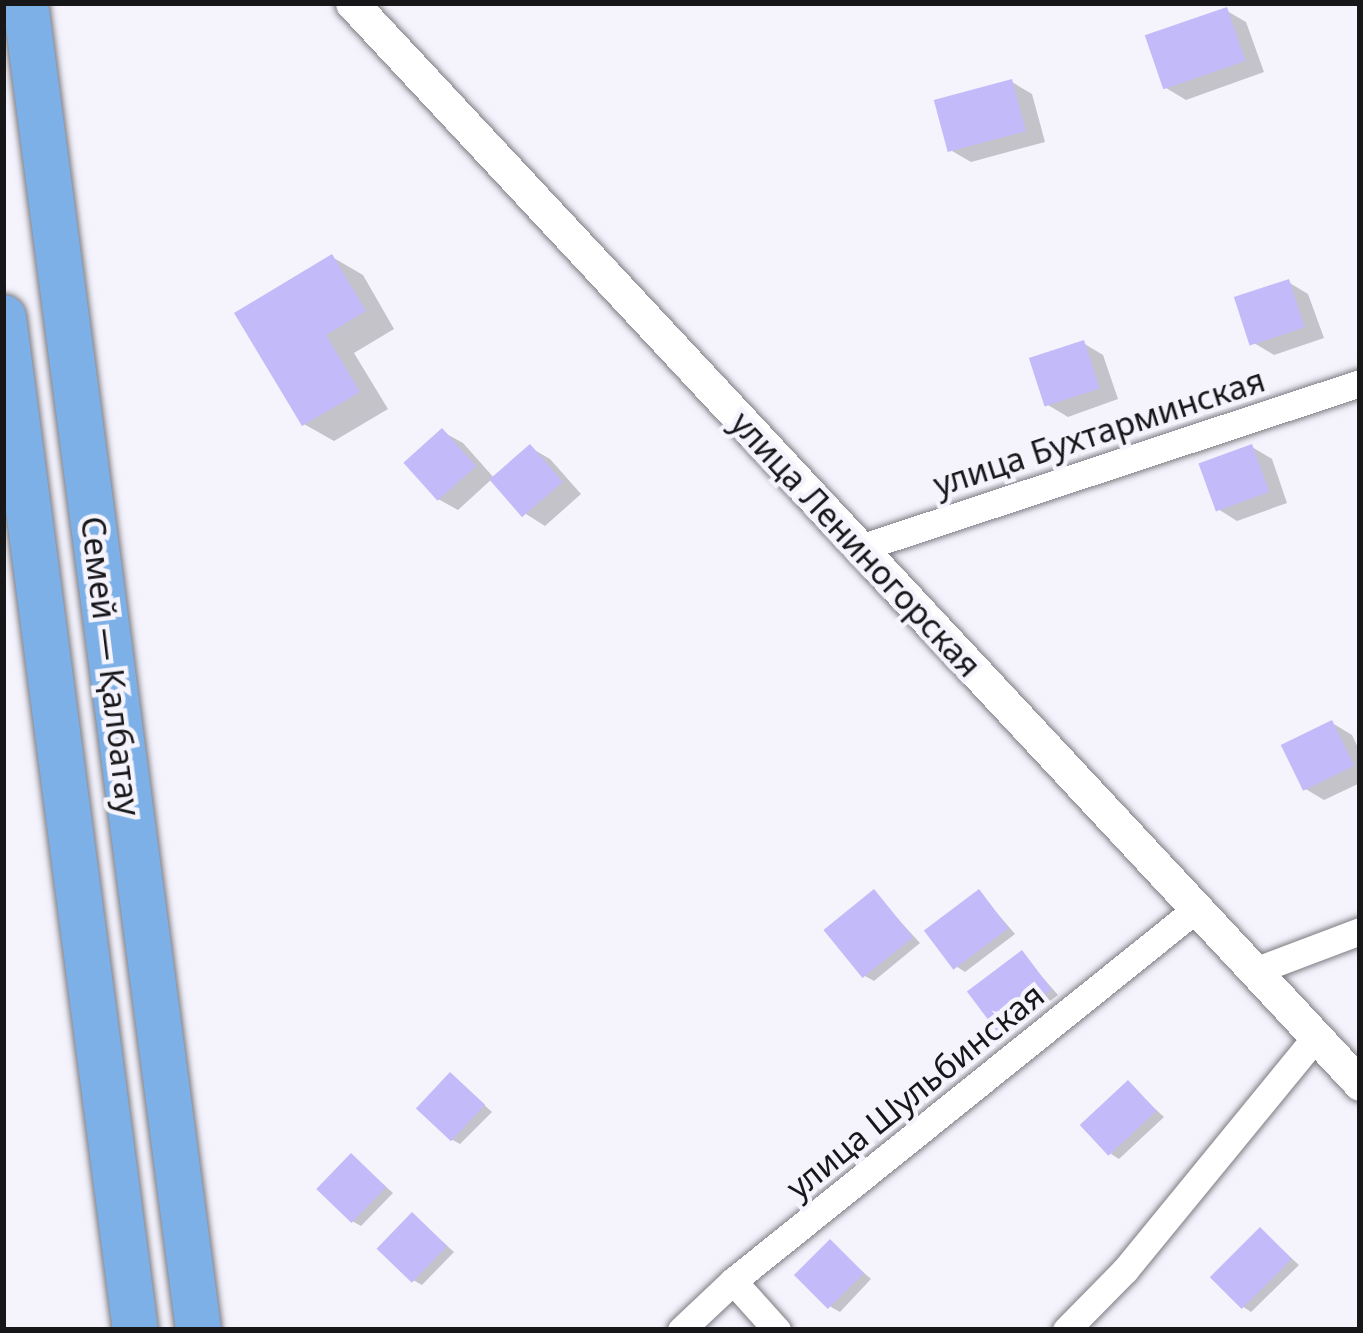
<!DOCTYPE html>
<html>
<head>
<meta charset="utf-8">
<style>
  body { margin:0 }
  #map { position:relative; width:1363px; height:1333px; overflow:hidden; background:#f5f4fd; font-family:"Noto Sans",sans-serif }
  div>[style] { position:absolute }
  .shadow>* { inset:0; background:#0003 }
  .building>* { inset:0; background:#c3baf9; transform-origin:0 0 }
  .roads { filter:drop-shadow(0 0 3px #7d7c83) drop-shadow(0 0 3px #7d7c83) }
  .minor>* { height:27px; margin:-13.5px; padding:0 13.5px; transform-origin:13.5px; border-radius:13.5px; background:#fff }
  .tertiary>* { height:33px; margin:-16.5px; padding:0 16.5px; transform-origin:16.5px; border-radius:16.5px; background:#fff }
  .trunk>* { height:45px; margin:-22.5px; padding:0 22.5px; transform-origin:22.5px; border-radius:22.5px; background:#7eb0e8 }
  span { translate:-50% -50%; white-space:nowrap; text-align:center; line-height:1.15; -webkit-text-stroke:9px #f5f4fd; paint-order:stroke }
  .street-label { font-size:33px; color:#17171a }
  .frame { position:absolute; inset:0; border:6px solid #17171a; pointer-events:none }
</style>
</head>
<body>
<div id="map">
  <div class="shadow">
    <i style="clip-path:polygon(1227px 11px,1246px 22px,1264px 72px,1186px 100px,1166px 88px)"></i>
    <i style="clip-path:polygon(1012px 82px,1032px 94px,1045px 142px,971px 162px,952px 151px)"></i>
    <i style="clip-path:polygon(332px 257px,363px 275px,394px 329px,354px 353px,388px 409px,334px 441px,304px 424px)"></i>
    <i style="clip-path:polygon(1288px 282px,1308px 294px,1324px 338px,1274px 355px,1254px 343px)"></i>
    <i style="clip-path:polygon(1083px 343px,1103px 355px,1118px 399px,1068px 417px,1048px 405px)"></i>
    <i style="clip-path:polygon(443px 432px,463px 443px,495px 479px,531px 448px,550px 459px,581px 494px,545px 526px,526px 514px,493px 478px,458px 510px,438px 499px)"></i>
    <i style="clip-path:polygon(1252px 447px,1272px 459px,1287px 503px,1237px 521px,1218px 509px)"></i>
    <i style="clip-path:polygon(1332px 723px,1352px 735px,1360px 752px,1360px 783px,1324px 800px,1304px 788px)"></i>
    <i style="clip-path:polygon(979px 892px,1015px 934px,965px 972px,956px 966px)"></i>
    <i style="clip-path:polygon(874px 893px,920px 943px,874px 981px,865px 976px)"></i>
    <i style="clip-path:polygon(1022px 954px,1058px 995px,1007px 1032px,998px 1027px)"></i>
    <i style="clip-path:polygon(451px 1075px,492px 1112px,460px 1144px,451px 1139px)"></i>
    <i style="clip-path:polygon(1128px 1084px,1164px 1117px,1119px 1159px,1111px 1154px)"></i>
    <i style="clip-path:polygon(352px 1157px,393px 1193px,361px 1226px,352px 1221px)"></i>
    <i style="clip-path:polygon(412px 1215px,454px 1252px,422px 1285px,413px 1280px)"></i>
    <i style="clip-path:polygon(1261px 1231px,1299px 1265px,1251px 1312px,1242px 1306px)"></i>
    <i style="clip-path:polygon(830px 1243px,871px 1279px,840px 1312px,831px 1307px)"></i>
  </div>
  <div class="building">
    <i style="left:1227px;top:7px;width:57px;height:87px;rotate:71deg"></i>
    <i style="left:1012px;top:79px;width:54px;height:81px;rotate:75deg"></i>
    <i style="clip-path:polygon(332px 254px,366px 311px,326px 335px,360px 392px,302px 426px,234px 313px)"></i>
    <i style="left:1289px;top:279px;width:51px;height:58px;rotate:72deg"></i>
    <i style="left:1084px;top:340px;width:51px;height:58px;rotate:72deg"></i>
    <i style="left:442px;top:428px;width:51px;height:52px;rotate:48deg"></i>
    <i style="left:530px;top:444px;width:50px;height:54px;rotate:49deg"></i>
    <i style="left:1252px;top:444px;width:51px;height:57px;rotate:70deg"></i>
    <i style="left:1332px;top:720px;width:51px;height:57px;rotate:64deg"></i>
    <i style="left:874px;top:889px;width:62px;height:65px;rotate:51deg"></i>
    <i style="left:979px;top:889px;width:49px;height:69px;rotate:53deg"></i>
    <i style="left:1022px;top:950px;width:49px;height:69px;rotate:53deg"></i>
    <i style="left:450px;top:1072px;width:48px;height:50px;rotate:43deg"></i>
    <i style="left:1128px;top:1080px;width:42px;height:66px;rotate:47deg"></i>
    <i style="left:351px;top:1153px;width:49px;height:50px;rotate:44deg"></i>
    <i style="left:412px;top:1212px;width:49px;height:51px;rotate:44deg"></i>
    <i style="left:1260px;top:1227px;width:45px;height:71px;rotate:45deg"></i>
    <i style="left:830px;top:1239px;width:48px;height:51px;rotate:45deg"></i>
  </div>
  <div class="roads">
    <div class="minor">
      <i style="left:860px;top:548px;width:527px;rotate:-18.26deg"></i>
      <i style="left:1254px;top:971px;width:113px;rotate:-20.7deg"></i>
      <i style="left:733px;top:1281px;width:66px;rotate:48.1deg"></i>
      <i style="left:681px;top:1330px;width:71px;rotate:-43.3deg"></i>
      <i style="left:733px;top:1281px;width:594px;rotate:-38.78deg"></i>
      <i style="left:1066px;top:1330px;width:84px;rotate:-45.5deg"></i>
      <i style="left:1125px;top:1270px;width:301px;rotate:-50.7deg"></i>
    </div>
    <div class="tertiary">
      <i style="left:352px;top:3px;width:1478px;rotate:47deg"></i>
    </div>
    <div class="trunk">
      <i style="left:25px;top:3px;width:1338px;rotate:82.57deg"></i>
      <i style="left:3px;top:317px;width:1022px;rotate:82.58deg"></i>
    </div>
  </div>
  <div class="street-label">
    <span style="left:1099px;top:432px;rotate:-18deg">улица Бухтарминская</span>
    <span style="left:856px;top:544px;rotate:47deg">улица Лениногорская</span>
    <span style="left:111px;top:666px;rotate:83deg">Семей — Қалбатау</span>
    <span style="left:915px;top:1091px;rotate:-39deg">улица Шульбинская</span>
  </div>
  <div class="frame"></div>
</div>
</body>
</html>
